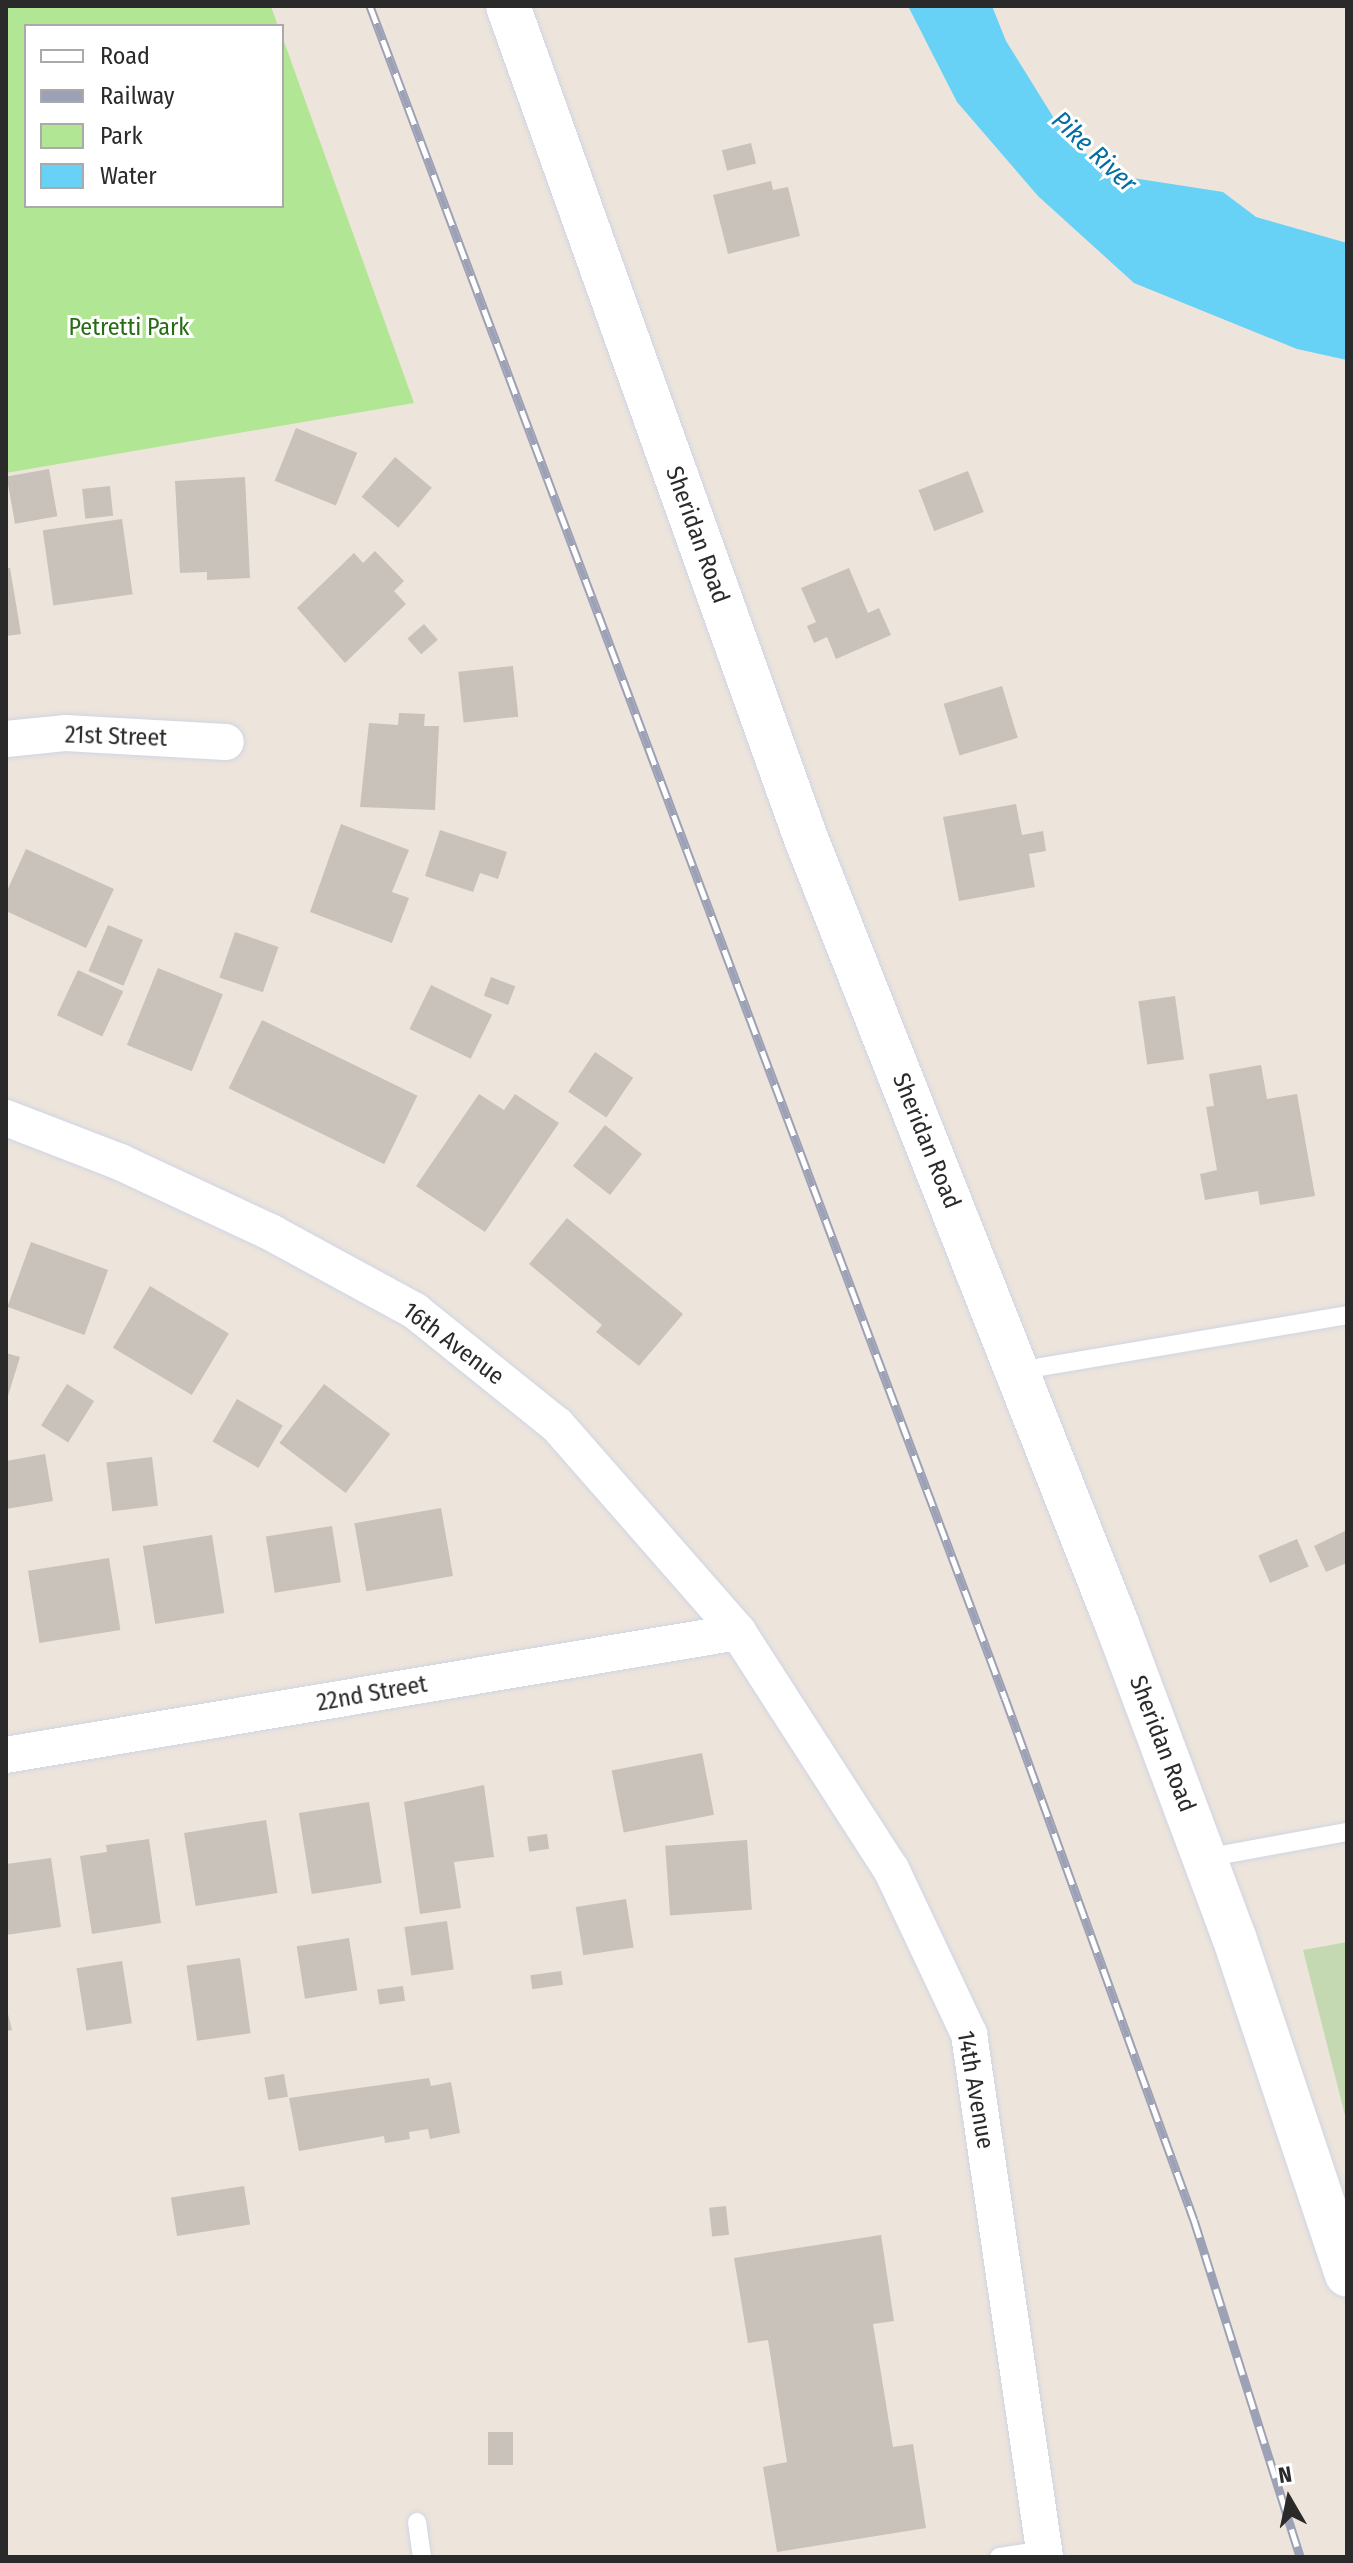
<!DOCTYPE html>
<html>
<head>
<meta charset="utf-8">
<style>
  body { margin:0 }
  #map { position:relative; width:1353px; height:2563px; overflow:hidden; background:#ede5db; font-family:"Fira Sans Condensed",sans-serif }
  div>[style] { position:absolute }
  .green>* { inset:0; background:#b1e794 }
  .cemetery>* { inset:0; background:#c4d8b1 }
  .water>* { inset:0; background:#67d1f6 }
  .building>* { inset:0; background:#c8c2bb; transform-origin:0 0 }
  .roads { filter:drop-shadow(0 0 2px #d0d4e4) drop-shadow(0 0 2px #d0d4e4) }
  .service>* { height:18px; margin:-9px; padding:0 9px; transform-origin:9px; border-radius:9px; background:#fff }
  .minor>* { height:36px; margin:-18px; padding:0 18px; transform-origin:18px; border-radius:18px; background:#fff }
  .tertiary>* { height:44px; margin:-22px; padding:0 22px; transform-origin:22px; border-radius:22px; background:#fff }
  .rail>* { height:9px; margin-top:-4.5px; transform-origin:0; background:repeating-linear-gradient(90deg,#fff 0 18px,#9da1b6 0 36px); box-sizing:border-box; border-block:2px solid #9da1b6 }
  span { translate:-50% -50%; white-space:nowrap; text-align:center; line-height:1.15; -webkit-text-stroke:6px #fff; paint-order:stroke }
  .park-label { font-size:24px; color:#286c15 }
  .street-label { font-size:24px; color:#2a2a2a }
  .water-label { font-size:26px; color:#056da3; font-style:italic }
  .frame { position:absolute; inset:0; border:8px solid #2a2a2a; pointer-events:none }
  .legend { position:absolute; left:24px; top:24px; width:260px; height:184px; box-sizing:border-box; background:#fff; border:2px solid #aaa; margin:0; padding:10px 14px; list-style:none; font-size:24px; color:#2a2a2a }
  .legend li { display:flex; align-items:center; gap:16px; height:40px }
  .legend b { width:40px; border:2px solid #aaa }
  .north { position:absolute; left:1249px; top:2459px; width:80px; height:80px; -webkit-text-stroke:6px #fff; paint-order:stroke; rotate:351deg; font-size:22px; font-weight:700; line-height:32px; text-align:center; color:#2a2a2a }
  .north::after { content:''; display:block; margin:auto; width:28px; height:36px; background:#2a2a2a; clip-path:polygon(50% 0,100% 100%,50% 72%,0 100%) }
</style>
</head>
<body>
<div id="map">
  <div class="green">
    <i style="clip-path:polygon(6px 6px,271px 6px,278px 26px,26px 26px,26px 206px,282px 206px,282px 36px,414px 403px,6px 473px)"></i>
  </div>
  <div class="cemetery">
    <i style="clip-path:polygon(1347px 1942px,1347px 2123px,1303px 1950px)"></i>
  </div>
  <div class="water">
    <i style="clip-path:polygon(908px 6px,992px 6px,1006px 41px,1060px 128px,1107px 174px,1223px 192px,1256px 217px,1347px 243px,1347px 360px,1297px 349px,1134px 283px,1038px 196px,957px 102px)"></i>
  </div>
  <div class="building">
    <i style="left:751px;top:143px;width:21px;height:30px;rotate:76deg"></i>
    <i style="clip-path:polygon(771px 181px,773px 190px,788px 187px,800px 236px,728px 254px,713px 195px)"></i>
    <i style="left:296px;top:428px;width:66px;height:57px;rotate:22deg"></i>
    <i style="left:395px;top:457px;width:48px;height:52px;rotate:40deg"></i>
    <i style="left:49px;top:469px;width:48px;height:43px;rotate:80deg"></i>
    <i style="left:968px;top:471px;width:44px;height:53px;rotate:69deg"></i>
    <i style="clip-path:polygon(245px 477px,250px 578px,207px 580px,207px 572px,180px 573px,175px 481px)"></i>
    <i style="left:110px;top:486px;width:30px;height:28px;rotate:84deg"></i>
    <i style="left:122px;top:519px;width:76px;height:80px;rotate:82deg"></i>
    <i style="clip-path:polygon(375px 551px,404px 581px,394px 591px,406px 604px,345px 663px,297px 608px,354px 553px,363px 563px)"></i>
    <i style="clip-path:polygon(6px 568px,10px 568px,21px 634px,6px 636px)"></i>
    <i style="clip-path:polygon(849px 568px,868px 613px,879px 608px,891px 635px,836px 659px,827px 637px,814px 643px,807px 626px,816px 622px,801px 588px)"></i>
    <i style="left:424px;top:624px;width:21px;height:22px;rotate:49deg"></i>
    <i style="left:513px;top:666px;width:51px;height:55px;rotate:84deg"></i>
    <i style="left:1002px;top:686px;width:54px;height:61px;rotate:73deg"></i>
    <i style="clip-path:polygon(399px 713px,425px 714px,424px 726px,439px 726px,435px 810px,360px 807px,369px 723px,398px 725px)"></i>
    <i style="clip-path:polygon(1016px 804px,1022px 835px,1043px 831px,1046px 851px,1029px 854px,1035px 887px,959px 901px,943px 817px)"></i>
    <i style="clip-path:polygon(341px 824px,409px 850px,392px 892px,409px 898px,392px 943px,310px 912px)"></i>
    <i style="clip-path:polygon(440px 830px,507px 852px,498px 879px,480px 873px,473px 892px,425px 876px)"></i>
    <i style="clip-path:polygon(26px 849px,114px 889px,86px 948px,6px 911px,6px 893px)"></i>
    <i style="left:108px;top:925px;width:38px;height:50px;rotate:23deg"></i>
    <i style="left:235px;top:932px;width:46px;height:48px;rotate:19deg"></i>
    <i style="left:158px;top:968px;width:70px;height:83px;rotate:22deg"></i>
    <i style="left:78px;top:970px;width:50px;height:50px;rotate:25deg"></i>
    <i style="left:491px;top:977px;width:26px;height:20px;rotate:21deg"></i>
    <i style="left:431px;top:985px;width:68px;height:49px;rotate:26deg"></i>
    <i style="left:1175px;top:996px;width:64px;height:37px;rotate:82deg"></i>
    <i style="left:262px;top:1020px;width:173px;height:76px;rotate:26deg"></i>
    <i style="left:595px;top:1052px;width:46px;height:48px;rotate:34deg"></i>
    <i style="clip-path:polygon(1261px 1065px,1267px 1099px,1297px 1094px,1315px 1196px,1260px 1205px,1258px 1191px,1205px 1200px,1200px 1174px,1217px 1170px,1206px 1107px,1214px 1106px,1209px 1074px)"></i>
    <i style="clip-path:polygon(479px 1094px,504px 1110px,515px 1094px,559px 1123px,485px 1232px,416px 1186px)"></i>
    <i style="left:605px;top:1125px;width:47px;height:52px;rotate:38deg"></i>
    <i style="clip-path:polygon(567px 1218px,683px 1314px,639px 1366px,596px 1332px,602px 1325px,529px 1264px)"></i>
    <i style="left:31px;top:1242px;width:82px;height:69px;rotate:20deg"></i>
    <i style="left:150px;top:1286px;width:92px;height:72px;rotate:31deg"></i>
    <i style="clip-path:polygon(6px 1353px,20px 1357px,7px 1399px,6px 1399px)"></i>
    <i style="left:67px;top:1384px;width:32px;height:49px;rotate:32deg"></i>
    <i style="left:324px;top:1384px;width:83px;height:74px;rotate:37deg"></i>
    <i style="left:237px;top:1399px;width:53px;height:49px;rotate:30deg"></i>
    <i style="clip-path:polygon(45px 1454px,53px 1501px,6px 1509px,6px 1461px)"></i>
    <i style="left:152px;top:1457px;width:49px;height:46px;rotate:83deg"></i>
    <i style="left:441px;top:1508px;width:69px;height:88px;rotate:80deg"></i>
    <i style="left:332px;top:1526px;width:57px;height:67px;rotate:81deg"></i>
    <i style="clip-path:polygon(1347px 1530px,1347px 1563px,1326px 1572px,1314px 1546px)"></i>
    <i style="left:212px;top:1535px;width:79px;height:70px;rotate:81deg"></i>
    <i style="left:1297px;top:1539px;width:30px;height:42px;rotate:67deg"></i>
    <i style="left:109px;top:1558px;width:73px;height:82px;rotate:81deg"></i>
    <i style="left:702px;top:1753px;width:63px;height:92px;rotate:79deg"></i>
    <i style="clip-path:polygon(484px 1785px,494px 1857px,454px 1862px,461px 1908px,420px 1914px,404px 1802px)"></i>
    <i style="left:369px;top:1802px;width:82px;height:71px;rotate:81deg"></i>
    <i style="left:266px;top:1820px;width:74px;height:83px;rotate:81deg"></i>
    <i style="left:547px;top:1834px;width:15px;height:20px;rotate:82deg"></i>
    <i style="clip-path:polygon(149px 1839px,161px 1923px,92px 1934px,80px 1856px,107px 1852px,106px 1845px)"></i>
    <i style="left:747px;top:1840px;width:70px;height:82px;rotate:86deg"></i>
    <i style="clip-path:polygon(51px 1858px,61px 1927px,6px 1935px,6px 1864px)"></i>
    <i style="left:626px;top:1899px;width:49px;height:51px;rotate:81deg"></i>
    <i style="left:447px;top:1921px;width:49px;height:43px;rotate:82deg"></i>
    <i style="left:349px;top:1938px;width:53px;height:53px;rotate:81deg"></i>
    <i style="left:240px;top:1958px;width:76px;height:54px;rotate:82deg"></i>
    <i style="left:122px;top:1961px;width:63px;height:46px;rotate:81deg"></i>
    <i style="left:561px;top:1971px;width:14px;height:31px;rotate:82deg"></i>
    <i style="left:403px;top:1986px;width:15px;height:26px;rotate:82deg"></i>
    <i style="clip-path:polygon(6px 2006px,12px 2030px,6px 2031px)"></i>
    <i style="left:284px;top:2074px;width:23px;height:20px;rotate:80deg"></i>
    <i style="clip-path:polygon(429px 2078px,431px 2086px,451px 2082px,460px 2133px,430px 2139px,428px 2129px,409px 2132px,410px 2139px,385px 2143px,384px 2136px,299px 2151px,289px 2098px)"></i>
    <i style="left:244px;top:2186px;width:39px;height:74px;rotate:81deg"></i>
    <i style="left:726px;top:2206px;width:29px;height:17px;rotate:84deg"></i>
    <i style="clip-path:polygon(881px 2235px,894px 2321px,873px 2324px,893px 2447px,913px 2444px,926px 2528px,777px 2552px,763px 2467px,787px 2462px,768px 2340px,748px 2343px,734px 2258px)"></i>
    <i style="left:513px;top:2432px;width:33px;height:25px;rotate:90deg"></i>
  </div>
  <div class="roads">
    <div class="service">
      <i style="left:1017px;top:1371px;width:335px;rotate:-9.6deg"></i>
      <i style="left:1205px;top:1858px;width:144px;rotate:-10.4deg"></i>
      <i style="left:417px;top:2522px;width:35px;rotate:82deg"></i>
      <i style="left:999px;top:2557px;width:46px;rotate:-8.8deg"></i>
    </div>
    <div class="minor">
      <i style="left:6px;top:739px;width:59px;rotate:-5.8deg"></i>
      <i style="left:65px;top:733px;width:161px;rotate:3.2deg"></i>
      <i style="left:6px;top:1118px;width:122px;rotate:21.1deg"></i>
      <i style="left:120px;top:1162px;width:168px;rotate:25deg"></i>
      <i style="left:272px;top:1233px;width:163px;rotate:28.6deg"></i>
      <i style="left:415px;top:1311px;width:182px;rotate:38.8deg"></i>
      <i style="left:557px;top:1425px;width:275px;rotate:48.8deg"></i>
      <i style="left:738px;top:1632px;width:282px;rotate:57.2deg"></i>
      <i style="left:891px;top:1869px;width:183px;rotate:64.7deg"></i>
      <i style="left:969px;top:2034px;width:528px;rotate:81.73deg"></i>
      <i style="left:6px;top:1755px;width:742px;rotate:-9.54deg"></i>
    </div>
    <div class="tertiary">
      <i style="left:508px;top:6px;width:882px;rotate:70.31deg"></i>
      <i style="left:805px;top:836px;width:851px;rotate:68.41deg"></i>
      <i style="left:1118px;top:1627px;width:331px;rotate:69.5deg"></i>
      <i style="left:1234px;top:1937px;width:356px;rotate:71.5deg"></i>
    </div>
  </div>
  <div class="rail">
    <i style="left:370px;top:6px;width:1807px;rotate:69.43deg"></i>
    <i style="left:1005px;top:1698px;width:555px;rotate:70.1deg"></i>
    <i style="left:1194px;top:2220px;width:353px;rotate:72.5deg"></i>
  </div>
  <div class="park-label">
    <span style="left:129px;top:328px">Petretti Park</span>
  </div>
  <div class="street-label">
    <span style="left:697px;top:535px;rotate:70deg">Sheridan Road</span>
    <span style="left:116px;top:737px;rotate:2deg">21st Street</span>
    <span style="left:926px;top:1141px;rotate:68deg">Sheridan Road</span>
    <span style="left:453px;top:1344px;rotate:37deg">16th Avenue</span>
    <span style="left:372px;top:1694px;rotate:-10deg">22nd Street</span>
    <span style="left:1162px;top:1744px;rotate:69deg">Sheridan Road</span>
    <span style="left:975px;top:2090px;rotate:80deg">14th Avenue</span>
  </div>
  <div class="water-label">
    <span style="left:1094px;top:152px;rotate:43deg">Pike River</span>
  </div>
  <div class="frame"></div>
  <ul class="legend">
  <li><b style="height:10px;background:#fff"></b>Road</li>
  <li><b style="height:10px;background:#9da1b6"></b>Railway</li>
  <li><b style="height:22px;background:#b1e794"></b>Park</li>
  <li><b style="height:22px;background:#67d1f6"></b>Water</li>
  </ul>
  <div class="north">N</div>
</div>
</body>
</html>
